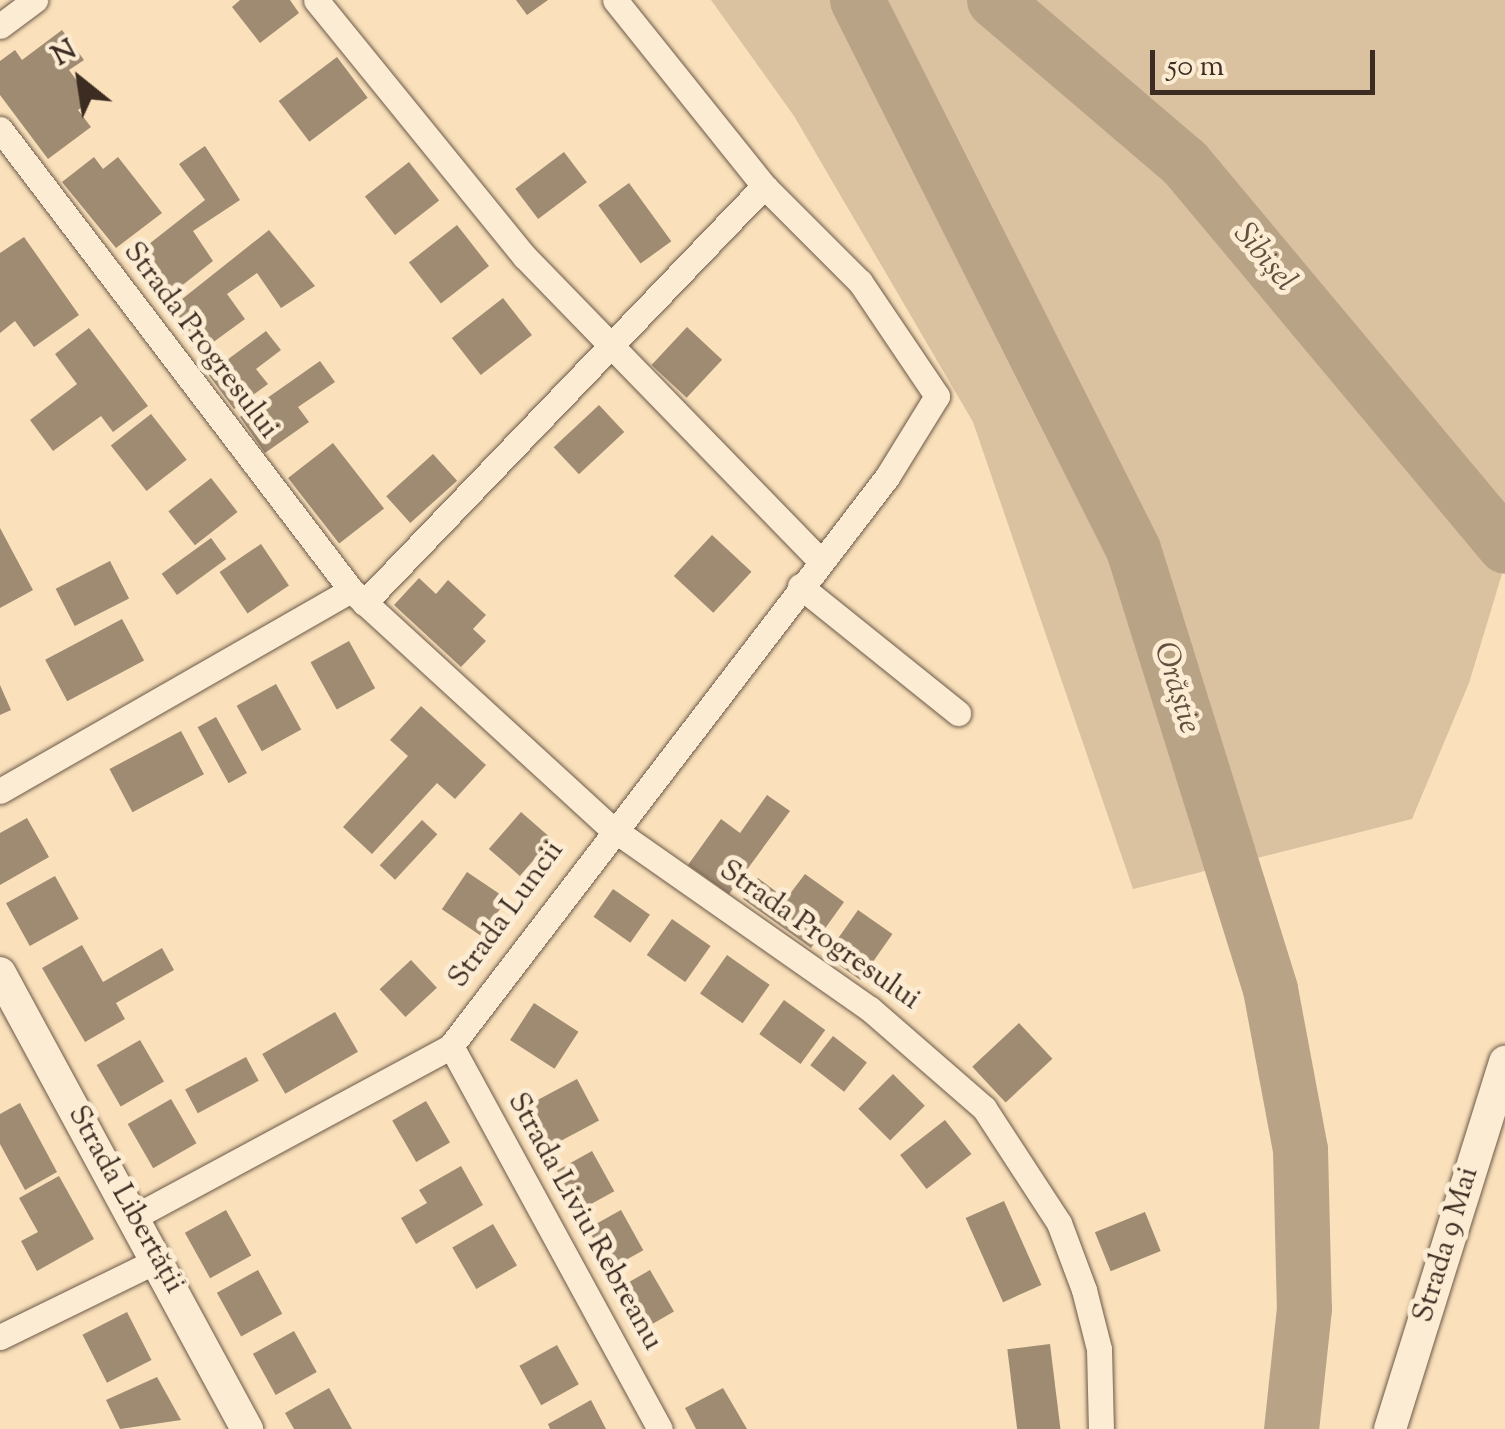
<!DOCTYPE html>
<html>
<head>
<meta charset="utf-8">
<style>
  body { margin:0 }
  #map { position:relative; width:1505px; height:1429px; overflow:hidden; background:#fae1bb; font-family:"Sorts Mill Goudy",serif }
  div>[style] { position:absolute }
  .green>* { inset:0; background:#dac2a1 }
  .river>* { height:55px; margin:-27.5px; padding:0 27.5px; transform-origin:27.5px; border-radius:27.5px; background:#b9a387 }
  .building>* { inset:0; background:#9f8a72; transform-origin:0 0 }
  .roads { filter:drop-shadow(0 0 2px #6c5948) drop-shadow(0 0 2px #6c5948) }
  .minor>* { height:25px; margin:-12.5px; padding:0 12.5px; transform-origin:12.5px; border-radius:12.5px; background:#fcecd3 }
  .tertiary>* { height:32px; margin:-16px; padding:0 16px; transform-origin:16px; border-radius:16px; background:#fcecd3 }
  span { translate:-50% -50%; white-space:nowrap; text-align:center; line-height:1.15; -webkit-text-stroke:10px #fcecd3; paint-order:stroke }
  .street-label { font-size:30px; color:#3c2c22 }
  .water-label { font-size:32px; color:#625040; font-style:italic }
  .north { position:absolute; left:30px; top:30px; width:100px; height:100px; -webkit-text-stroke:8px #fcecd3; paint-order:stroke; rotate:330deg; font-size:28px; font-weight:700; line-height:40px; text-align:center; color:#3c2c22 }
  .north::after { content:''; display:block; margin:auto; width:35px; height:45px; background:#3c2c22; clip-path:polygon(50% 0,100% 100%,50% 72%,0 100%) }
  .scale { position:absolute; left:1150px; top:50px; width:225px; height:45px; box-sizing:border-box; border:5px solid #3c2c22; border-top:0; padding-left:12px; font-size:30px; line-height:35px; white-space:nowrap; color:#3c2c22; -webkit-text-stroke:8px #fcecd3; paint-order:stroke }
</style>
</head>
<body>
<div id="map">
  <div class="green">
    <i style="clip-path:polygon(711px 0,1505px 0,1505px 564px,1469px 683px,1412px 819px,1133px 889px,973px 422px,794px 116px)"></i>
  </div>
  <div class="river">
    <i style="left:857px;top:0;width:614px;rotate:63.31deg"></i>
    <i style="left:1133px;top:549px;width:461px;rotate:72.7deg"></i>
    <i style="left:1270px;top:989px;width:163px;rotate:79.4deg"></i>
    <i style="left:1300px;top:1149px;width:159px;rotate:88.6deg"></i>
    <i style="left:1304px;top:1308px;width:122px;rotate:96.1deg"></i>
    <i style="left:994px;top:0;width:250px;rotate:40.5deg"></i>
    <i style="left:1184px;top:162px;width:500px;rotate:50.11deg"></i>
  </div>
  <div class="building">
    <i style="clip-path:polygon(240px 0,290px 0,299px 13px,260px 43px,232px 7px)"></i>
    <i style="clip-path:polygon(516px 0,548px 0,527px 15px)"></i>
    <i style="clip-path:polygon(62px 30px,84px 60px,69px 70px,91px 100px,78px 110px,91px 127px,48px 159px,0 95px,0 61px,15px 50px,22px 60px)"></i>
    <i style="left:337px;top:57px;width:51px;height:73px;rotate:53deg"></i>
    <i style="clip-path:polygon(205px 146px,240px 200px,193px 231px,213px 261px,161px 302px,130px 259px,205px 200px,179px 164px)"></i>
    <i style="left:564px;top:152px;width:38px;height:61px;rotate:53deg"></i>
    <i style="clip-path:polygon(94px 157px,103px 169px,118px 157px,162px 213px,116px 248px,62px 182px)"></i>
    <i style="left:409px;top:162px;width:49px;height:56px;rotate:52deg"></i>
    <i style="left:629px;top:183px;width:72px;height:38px;rotate:54deg"></i>
    <i style="left:457px;top:225px;width:52px;height:61px;rotate:52deg"></i>
    <i style="clip-path:polygon(269px 230px,315px 286px,281px 308px,257px 273px,227px 294px,245px 319px,197px 354px,167px 311px)"></i>
    <i style="clip-path:polygon(24px 237px,79px 315px,34px 347px,15px 321px,0 333px,0 253px)"></i>
    <i style="left:503px;top:298px;width:47px;height:65px;rotate:52deg"></i>
    <i style="left:687px;top:327px;width:48px;height:52px;rotate:43deg"></i>
    <i style="clip-path:polygon(89px 328px,148px 406px,113px 432px,101px 416px,53px 451px,30px 420px,77px 384px,55px 354px)"></i>
    <i style="clip-path:polygon(266px 331px,281px 350px,256px 369px,268px 384px,234px 409px,208px 374px)"></i>
    <i style="clip-path:polygon(320px 361px,335px 382px,298px 407px,309px 422px,265px 453px,240px 417px)"></i>
    <i style="left:599px;top:405px;width:37px;height:62px;rotate:47deg"></i>
    <i style="left:151px;top:414px;width:58px;height:51px;rotate:52deg"></i>
    <i style="left:333px;top:443px;width:83px;height:57px;rotate:52deg"></i>
    <i style="left:433px;top:454px;width:36px;height:63px;rotate:48deg"></i>
    <i style="left:211px;top:478px;width:43px;height:54px;rotate:52deg"></i>
    <i style="clip-path:polygon(0 528px,33px 590px,0 608px)"></i>
    <i style="left:712px;top:535px;width:54px;height:56px;rotate:43deg"></i>
    <i style="left:211px;top:538px;width:26px;height:61px;rotate:54deg"></i>
    <i style="left:261px;top:544px;width:50px;height:50px;rotate:56deg"></i>
    <i style="left:110px;top:561px;width:42px;height:61px;rotate:63deg"></i>
    <i style="clip-path:polygon(419px 578px,436px 594px,448px 580px,486px 615px,473px 629px,486px 641px,461px 667px,394px 605px)"></i>
    <i style="left:122px;top:619px;width:47px;height:87px;rotate:62deg"></i>
    <i style="left:349px;top:641px;width:54px;height:44px;rotate:61deg"></i>
    <i style="left:276px;top:684px;width:52px;height:45px;rotate:61deg"></i>
    <i style="clip-path:polygon(0 685px,11px 710px,0 715px)"></i>
    <i style="clip-path:polygon(421px 706px,486px 765px,455px 799px,437px 783px,372px 854px,343px 827px,408px 756px,390px 740px)"></i>
    <i style="left:216px;top:717px;width:64px;height:21px;rotate:61deg"></i>
    <i style="left:181px;top:731px;width:49px;height:81px;rotate:62deg"></i>
    <i style="clip-path:polygon(767px 795px,790px 811px,729px 894px,688px 865px,721px 819px,740px 833px)"></i>
    <i style="left:521px;top:812px;width:41px;height:49px;rotate:41deg"></i>
    <i style="clip-path:polygon(27px 818px,49px 857px,0 885px,0 833px)"></i>
    <i style="left:422px;top:820px;width:21px;height:62px;rotate:43deg"></i>
    <i style="left:467px;top:872px;width:48px;height:45px;rotate:34deg"></i>
    <i style="clip-path:polygon(805px 874px,844px 902px,811px 948px,743px 899px,758px 878px,786px 899px)"></i>
    <i style="left:55px;top:876px;width:49px;height:56px;rotate:61deg"></i>
    <i style="left:613px;top:889px;width:45px;height:34px;rotate:35deg"></i>
    <i style="left:858px;top:910px;width:42px;height:56px;rotate:35deg"></i>
    <i style="left:672px;top:919px;width:47px;height:44px;rotate:35deg"></i>
    <i style="clip-path:polygon(82px 945px,103px 982px,162px 948px,174px 970px,116px 1003px,125px 1019px,85px 1042px,42px 968px)"></i>
    <i style="left:727px;top:955px;width:52px;height:47px;rotate:35deg"></i>
    <i style="left:411px;top:960px;width:38px;height:43px;rotate:47deg"></i>
    <i style="left:784px;top:1000px;width:51px;height:42px;rotate:36deg"></i>
    <i style="left:534px;top:1003px;width:53px;height:44px;rotate:33deg"></i>
    <i style="left:335px;top:1012px;width:46px;height:84px;rotate:60deg"></i>
    <i style="left:1019px;top:1023px;width:49px;height:64px;rotate:47deg"></i>
    <i style="left:833px;top:1036px;width:43px;height:37px;rotate:38deg"></i>
    <i style="left:140px;top:1040px;width:48px;height:50px;rotate:60deg"></i>
    <i style="left:246px;top:1057px;width:27px;height:69px;rotate:62deg"></i>
    <i style="left:893px;top:1074px;width:45px;height:49px;rotate:45deg"></i>
    <i style="left:577px;top:1079px;width:47px;height:59px;rotate:62deg"></i>
    <i style="left:171px;top:1099px;width:51px;height:50px;rotate:60deg"></i>
    <i style="left:426px;top:1101px;width:48px;height:39px;rotate:60deg"></i>
    <i style="clip-path:polygon(20px 1103px,57px 1172px,25px 1190px,0 1144px,0 1114px)"></i>
    <i style="left:945px;top:1120px;width:43px;height:57px;rotate:52deg"></i>
    <i style="left:592px;top:1151px;width:46px;height:40px;rotate:61deg"></i>
    <i style="clip-path:polygon(461px 1166px,483px 1205px,416px 1244px,401px 1218px,427px 1203px,419px 1190px)"></i>
    <i style="clip-path:polygon(59px 1176px,94px 1239px,37px 1271px,21px 1241px,38px 1232px,19px 1198px)"></i>
    <i style="left:1004px;top:1201px;width:92px;height:42px;rotate:66deg"></i>
    <i style="left:226px;top:1210px;width:52px;height:47px;rotate:61deg"></i>
    <i style="left:621px;top:1210px;width:46px;height:38px;rotate:61deg"></i>
    <i style="left:1145px;top:1212px;width:42px;height:54px;rotate:68deg"></i>
    <i style="left:493px;top:1224px;width:48px;height:47px;rotate:60deg"></i>
    <i style="left:258px;top:1270px;width:50px;height:47px;rotate:61deg"></i>
    <i style="left:650px;top:1270px;width:48px;height:35px;rotate:60deg"></i>
    <i style="left:127px;top:1312px;width:54px;height:50px;rotate:63deg"></i>
    <i style="left:294px;top:1331px;width:47px;height:47px;rotate:61deg"></i>
    <i style="left:1050px;top:1344px;width:86px;height:43px;rotate:83deg"></i>
    <i style="left:557px;top:1345px;width:45px;height:43px;rotate:61deg"></i>
    <i style="clip-path:polygon(157px 1377px,181px 1420px,120px 1429px,106px 1400px)"></i>
    <i style="clip-path:polygon(329px 1388px,352px 1429px,294px 1429px,285px 1413px)"></i>
    <i style="clip-path:polygon(723px 1388px,747px 1429px,696px 1429px,685px 1408px)"></i>
    <i style="clip-path:polygon(591px 1400px,606px 1429px,550px 1429px,548px 1424px)"></i>
  </div>
  <div class="roads">
    <div class="minor">
      <i style="left:316px;top:0;width:331px;rotate:50.9deg"></i>
      <i style="left:525px;top:257px;width:424px;rotate:45.8deg"></i>
      <i style="left:0;top:26px;width:44px;rotate:-36.6deg"></i>
      <i style="left:0;top:129px;width:579px;rotate:52.71deg"></i>
      <i style="left:351px;top:590px;width:351px;rotate:42.5deg"></i>
      <i style="left:610px;top:827px;width:317px;rotate:35deg"></i>
      <i style="left:870px;top:1009px;width:151px;rotate:41deg"></i>
      <i style="left:984px;top:1108px;width:137px;rotate:56.9deg"></i>
      <i style="left:1059px;top:1223px;width:72px;rotate:69.5deg"></i>
      <i style="left:1084px;top:1290px;width:61px;rotate:75.7deg"></i>
      <i style="left:1099px;top:1349px;width:80px;rotate:88.6deg"></i>
      <i style="left:800px;top:586px;width:203px;rotate:38.8deg"></i>
      <i style="left:364px;top:603px;width:578px;rotate:-46.19deg"></i>
      <i style="left:0;top:791px;width:404px;rotate:-29.8deg"></i>
      <i style="left:451px;top:1046px;width:436px;rotate:61.4deg"></i>
      <i style="left:134px;top:1217px;width:360px;rotate:-28.3deg"></i>
      <i style="left:451px;top:1046px;width:717px;rotate:-52.54deg"></i>
      <i style="left:887px;top:477px;width:95px;rotate:-58.3deg"></i>
      <i style="left:937px;top:396px;width:138px;rotate:-124deg"></i>
      <i style="left:860px;top:282px;width:136px;rotate:-135deg"></i>
      <i style="left:764px;top:186px;width:238px;rotate:-128.7deg"></i>
      <i style="left:0;top:1337px;width:176px;rotate:-26deg"></i>
    </div>
    <div class="tertiary">
      <i style="left:0;top:973px;width:519px;rotate:61.56deg"></i>
      <i style="left:1390px;top:1429px;width:385px;rotate:-72.6deg"></i>
    </div>
  </div>
  <div class="street-label">
    <span style="left:200px;top:341px;rotate:53deg">Strada Progresului</span>
    <span style="left:507px;top:915px;rotate:-54deg">Strada Luncii</span>
    <span style="left:819px;top:936px;rotate:35deg">Strada Progresului</span>
    <span style="left:125px;top:1200px;rotate:61deg">Strada Libertății</span>
    <span style="left:584px;top:1222px;rotate:61deg">Strada Liviu Rebreanu</span>
    <span style="left:1447px;top:1245px;rotate:-73deg">Strada 9 Mai</span>
  </div>
  <div class="water-label">
    <span style="left:1264px;top:258px;rotate:50deg">Sibișel</span>
    <span style="left:1176px;top:688px;rotate:73deg">Orăștie</span>
  </div>
  <div class="north">N</div>
  <div class="scale">50 m</div>
</div>
</body>
</html>
